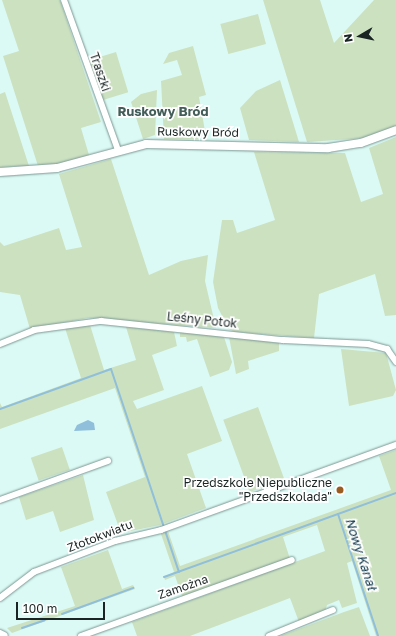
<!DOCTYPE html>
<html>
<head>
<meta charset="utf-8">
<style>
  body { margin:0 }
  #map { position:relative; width:396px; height:636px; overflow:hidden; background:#dcfaf5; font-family:"Golos Text",sans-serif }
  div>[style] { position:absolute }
  .green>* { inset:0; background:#cce1c0; transform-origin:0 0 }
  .water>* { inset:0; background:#8fbfda }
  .stream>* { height:2px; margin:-1px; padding:0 1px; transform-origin:1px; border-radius:1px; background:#8fbfda }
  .roads { filter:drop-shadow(0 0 1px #7b9792) drop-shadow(0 0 1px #7b9792) }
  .minor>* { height:6px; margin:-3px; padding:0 3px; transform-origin:3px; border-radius:3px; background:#fff }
  .tertiary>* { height:8px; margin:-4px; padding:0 4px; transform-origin:4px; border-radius:4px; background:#fff }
  .dots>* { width:11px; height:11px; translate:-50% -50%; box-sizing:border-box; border:2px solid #fff; border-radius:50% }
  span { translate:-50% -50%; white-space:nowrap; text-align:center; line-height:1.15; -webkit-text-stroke:3.5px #fff; paint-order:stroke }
  .street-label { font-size:12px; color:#192423 }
  .poi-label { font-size:12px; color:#192423 }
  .right { translate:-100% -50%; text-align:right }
  .neighbourhood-label { font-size:13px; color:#435d58; font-weight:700 }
  .water-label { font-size:13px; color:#0e374a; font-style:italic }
  .north { position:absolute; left:340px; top:16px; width:40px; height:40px; -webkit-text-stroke:3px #fff; paint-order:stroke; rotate:261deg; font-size:11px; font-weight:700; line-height:16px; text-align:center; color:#192423 }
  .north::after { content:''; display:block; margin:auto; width:14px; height:18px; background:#192423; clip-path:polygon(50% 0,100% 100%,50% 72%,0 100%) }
  .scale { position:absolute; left:16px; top:602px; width:89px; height:18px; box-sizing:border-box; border:2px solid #192423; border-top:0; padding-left:5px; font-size:12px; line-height:14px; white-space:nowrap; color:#192423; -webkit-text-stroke:3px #fff; paint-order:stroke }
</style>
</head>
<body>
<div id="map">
  <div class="green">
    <i style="clip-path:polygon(2px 0,60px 0,101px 122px,81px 128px,89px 155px,56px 165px,38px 166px,3px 56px,19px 51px)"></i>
    <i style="clip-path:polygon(263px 0,320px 0,334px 43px,374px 0,396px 0,396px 126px,366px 138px,307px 142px)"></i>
    <i style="left:258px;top:14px;width:31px;height:39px;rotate:75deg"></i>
    <i style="clip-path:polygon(193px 46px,206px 95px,199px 97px,205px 131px,201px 131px,199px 139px,164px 139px,161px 81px,182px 75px,177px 60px,163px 64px,169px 53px)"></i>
    <i style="left:116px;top:52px;width:42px;height:29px;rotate:73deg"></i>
    <i style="clip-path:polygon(280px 80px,299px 142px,249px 140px,240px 108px,256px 91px)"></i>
    <i style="clip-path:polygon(157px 90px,155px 135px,143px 139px,131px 102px,141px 94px)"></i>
    <i style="clip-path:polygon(5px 92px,29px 166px,0 167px,0 94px)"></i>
    <i style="clip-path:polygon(396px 137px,396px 315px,385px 316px,375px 274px,319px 294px,314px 338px,235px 332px,229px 329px,218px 308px,213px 282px,222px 220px,233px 220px,237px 233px,275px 220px,254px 152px,345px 153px,361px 202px,383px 194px,369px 148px)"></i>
    <i style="clip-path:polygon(111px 159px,149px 275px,181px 261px,208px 255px,205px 281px,216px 328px,88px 318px,30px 329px,20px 295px,0 292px,0 242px,4px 246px,59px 228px,66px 250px,82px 247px,59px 174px)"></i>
    <i style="clip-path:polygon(90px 325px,104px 370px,136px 360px,126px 327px,174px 332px,177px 346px,152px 355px,164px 390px,133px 401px,137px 409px,202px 386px,222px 441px,187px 454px,206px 508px,160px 525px,121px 533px,106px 492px,145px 477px,115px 388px,0 429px,0 403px,2px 407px,81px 378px,65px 328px)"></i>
    <i style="clip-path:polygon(180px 332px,224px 337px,232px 362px,229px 370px,210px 377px,197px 339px,187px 342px,186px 337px,180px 337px)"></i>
    <i style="clip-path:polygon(229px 337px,279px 343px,279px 351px,248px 361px,249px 369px,236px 374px)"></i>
    <i style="clip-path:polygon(341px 349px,386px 353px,396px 390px,393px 396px,349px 406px)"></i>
    <i style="left:258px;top:407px;width:77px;height:37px;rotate:70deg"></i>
    <i style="left:62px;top:447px;width:24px;height:33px;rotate:71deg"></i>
    <i style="clip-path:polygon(396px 450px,396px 636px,376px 636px,352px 561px,347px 563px,357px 603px,342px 608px,339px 600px,327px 605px,325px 612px,299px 622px,290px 598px,190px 636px,137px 636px,132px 622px,325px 551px,317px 525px,283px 537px,290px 559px,182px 596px,175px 576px,165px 580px,164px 577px,174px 572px,161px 534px,168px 531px,180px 566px,391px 490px,379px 456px)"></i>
    <i style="clip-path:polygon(83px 475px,94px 520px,60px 532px,53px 511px,26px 520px,19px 497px)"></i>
    <i style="clip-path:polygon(108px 550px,122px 589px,133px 585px,135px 589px,12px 633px,7px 628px,75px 606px,61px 567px)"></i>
    <i style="clip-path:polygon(359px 607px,370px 636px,280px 636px,344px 612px)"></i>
  </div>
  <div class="water">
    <i style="clip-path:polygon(88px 420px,94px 423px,95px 430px,74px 431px,77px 425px)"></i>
  </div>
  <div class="stream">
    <i style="left:0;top:409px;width:118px;rotate:-19.8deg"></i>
    <i style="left:111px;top:369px;width:214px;rotate:71.5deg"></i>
    <i style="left:338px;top:514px;width:128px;rotate:71.8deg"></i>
    <i style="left:164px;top:577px;width:247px;rotate:-19.9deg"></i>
    <i style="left:62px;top:614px;width:76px;rotate:-20.1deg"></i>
    <i style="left:22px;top:628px;width:24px;rotate:-19deg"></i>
  </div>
  <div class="roads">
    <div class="minor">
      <i style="left:64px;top:0;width:159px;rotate:70.2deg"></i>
      <i style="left:0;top:344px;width:37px;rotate:-22deg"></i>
      <i style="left:34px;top:330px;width:68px;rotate:-7.7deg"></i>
      <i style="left:101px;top:321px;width:183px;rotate:6deg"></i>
      <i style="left:283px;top:340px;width:85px;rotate:2.7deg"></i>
      <i style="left:368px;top:344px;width:20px;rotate:15deg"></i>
      <i style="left:387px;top:349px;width:16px;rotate:55deg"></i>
      <i style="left:0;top:500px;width:115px;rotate:-19.9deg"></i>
      <i style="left:0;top:598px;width:43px;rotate:-37.4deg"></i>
      <i style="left:34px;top:572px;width:87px;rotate:-20.9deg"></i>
      <i style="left:115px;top:541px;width:47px;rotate:-13.4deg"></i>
      <i style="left:161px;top:530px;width:250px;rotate:-19.9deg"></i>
      <i style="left:81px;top:636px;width:224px;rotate:-19.8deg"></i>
      <i style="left:269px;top:636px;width:69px;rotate:-22.1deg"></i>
    </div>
    <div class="tertiary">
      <i style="left:0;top:172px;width:57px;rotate:-4deg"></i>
      <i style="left:57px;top:168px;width:92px;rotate:-15.1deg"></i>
      <i style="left:146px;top:144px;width:182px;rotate:1.3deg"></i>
      <i style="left:328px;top:148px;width:33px;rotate:-9deg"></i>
      <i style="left:361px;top:143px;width:37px;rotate:-20deg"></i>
      <i style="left:0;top:634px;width:4px;rotate:27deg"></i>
    </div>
  </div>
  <div class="dots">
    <i style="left:340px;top:490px;background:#9a5c21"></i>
  </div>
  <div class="street-label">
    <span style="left:100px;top:72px;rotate:71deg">Traszki</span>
    <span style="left:198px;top:132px;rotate:1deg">Ruskowy Bród</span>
    <span style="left:202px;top:320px;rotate:6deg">Leśny Potok</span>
    <span style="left:100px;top:536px;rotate:-21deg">Złotokwiatu</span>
    <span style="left:183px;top:587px;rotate:-19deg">Zamożna</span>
  </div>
  <div class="poi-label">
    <span class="right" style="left:332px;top:490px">Przedszkole Niepubliczne<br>"Przedszkolada"</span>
  </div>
  <div class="neighbourhood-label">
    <span style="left:163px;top:111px">Ruskowy Bród</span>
  </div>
  <div class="water-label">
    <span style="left:361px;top:554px;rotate:72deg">Nowy Kanał</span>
  </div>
  <div class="north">N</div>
  <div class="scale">100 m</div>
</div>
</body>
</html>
